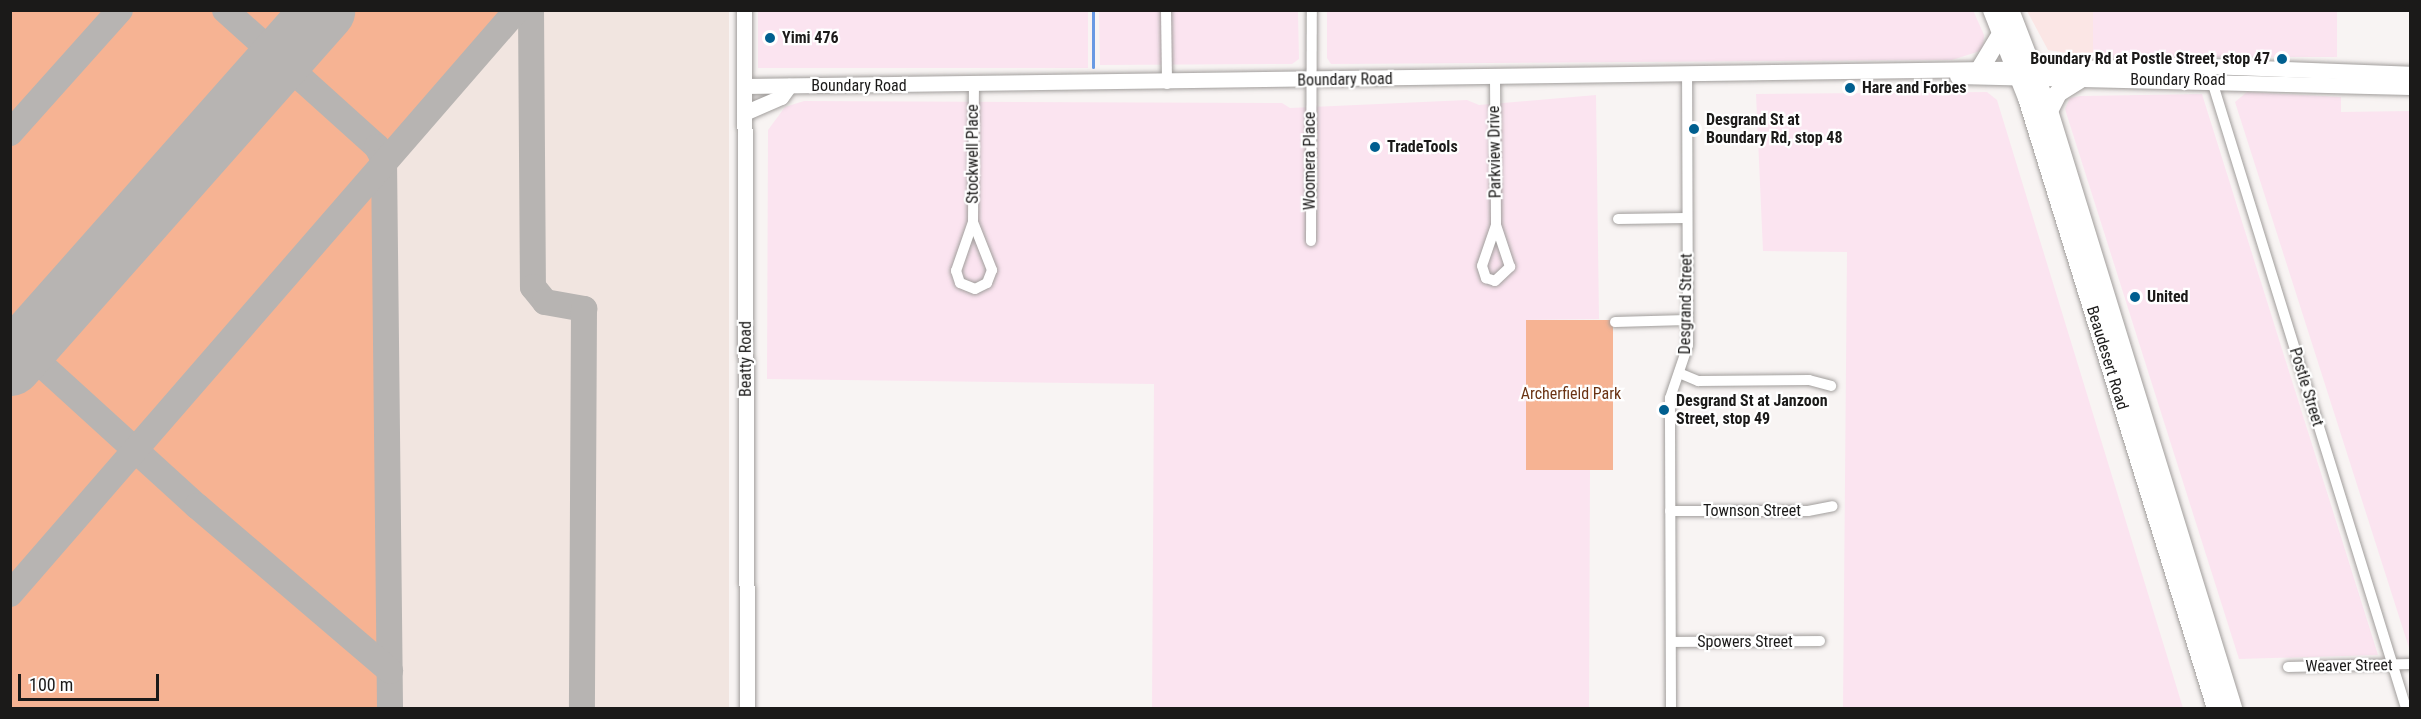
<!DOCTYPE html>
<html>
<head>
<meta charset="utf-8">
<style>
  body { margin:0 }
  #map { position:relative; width:2421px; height:719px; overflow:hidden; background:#f8f4f3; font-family:"Roboto Condensed",sans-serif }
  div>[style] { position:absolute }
  .commercial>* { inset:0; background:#fbe6e5 }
  .industrial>* { inset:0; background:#fbe4f0; transform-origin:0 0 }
  .built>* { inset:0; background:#f1e5e0; transform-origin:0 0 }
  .green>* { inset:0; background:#f6b393; transform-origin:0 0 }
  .stream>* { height:3px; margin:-1.5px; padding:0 1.5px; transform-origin:1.5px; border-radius:1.5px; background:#689ae3 }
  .taxiway>* { height:26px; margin:-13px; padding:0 13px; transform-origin:13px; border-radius:13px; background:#b7b4b2 }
  .runway>* { height:63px; margin:-31.5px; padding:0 31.5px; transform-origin:31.5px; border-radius:31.5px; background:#b7b4b2 }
  .roads { filter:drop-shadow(0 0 2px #a19e9c) drop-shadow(0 0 2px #a19e9c) }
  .street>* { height:10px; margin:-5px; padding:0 5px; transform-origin:5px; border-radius:5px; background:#fff }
  .secondary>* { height:15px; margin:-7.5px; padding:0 7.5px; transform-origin:7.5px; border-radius:7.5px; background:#fff }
  .highway>* { height:18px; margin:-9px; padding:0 9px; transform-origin:9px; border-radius:9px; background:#fff }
  .dots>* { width:16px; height:16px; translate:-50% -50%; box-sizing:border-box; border:3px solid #fff; border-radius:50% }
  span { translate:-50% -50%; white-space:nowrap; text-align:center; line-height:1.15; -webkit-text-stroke:4.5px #fff; paint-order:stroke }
  .poi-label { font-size:16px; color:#1b1a19; font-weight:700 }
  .left { translate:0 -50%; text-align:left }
  .right { translate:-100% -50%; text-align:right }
  .street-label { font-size:16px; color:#1b1a19 }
  .park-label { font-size:16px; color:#6b3314 }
  .frame { position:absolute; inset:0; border:12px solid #1b1a19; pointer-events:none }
  .scale { position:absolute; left:18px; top:674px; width:141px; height:27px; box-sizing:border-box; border:3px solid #1b1a19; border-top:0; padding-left:8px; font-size:18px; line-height:21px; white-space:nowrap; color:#1b1a19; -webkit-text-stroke:4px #fff; paint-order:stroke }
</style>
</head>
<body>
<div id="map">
  <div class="commercial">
    <i style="clip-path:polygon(2027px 11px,2093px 11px,2094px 57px,2048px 50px)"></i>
  </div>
  <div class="industrial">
    <i style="clip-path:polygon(1973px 10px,1984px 35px,1983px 50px,1952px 60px,1331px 64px,1327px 58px,1327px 11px)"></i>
    <i style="left:758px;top:11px;width:330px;height:57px"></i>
    <i style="clip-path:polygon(1099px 11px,1298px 11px,1299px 59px,1292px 64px,1100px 65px)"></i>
    <i style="left:2093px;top:11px;width:244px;height:46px"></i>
    <i style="clip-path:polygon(1987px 92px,1997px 100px,2183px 708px,1843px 708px,1847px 252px,1763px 251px,1756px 94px)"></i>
    <i style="clip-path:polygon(2247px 92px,2341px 97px,2341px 112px,2410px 111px,2410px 651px,2235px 102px)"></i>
    <i style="clip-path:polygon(2202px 94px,2378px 655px,2239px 659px,2065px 109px,2070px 98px,2080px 96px)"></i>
    <i style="clip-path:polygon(1596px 95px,1599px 319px,1526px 320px,1529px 470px,1590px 470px,1589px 708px,1152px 708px,1154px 384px,767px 379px,768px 130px,785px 107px,804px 101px,1282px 103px,1290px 108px,1467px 100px,1479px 105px)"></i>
  </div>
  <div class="built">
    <i style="left:10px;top:11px;width:719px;height:697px"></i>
  </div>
  <div class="green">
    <i style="clip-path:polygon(10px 11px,512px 11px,380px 160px,381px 708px,11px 708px)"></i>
    <i style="left:1526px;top:320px;width:87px;height:150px"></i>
  </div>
  <div class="stream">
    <i style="left:1093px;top:10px;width:57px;rotate:90deg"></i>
  </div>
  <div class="taxiway">
    <i style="left:225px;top:10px;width:205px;rotate:42deg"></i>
    <i style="left:377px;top:147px;width:15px;rotate:62deg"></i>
    <i style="left:384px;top:160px;width:548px;rotate:89.37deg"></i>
    <i style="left:531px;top:10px;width:277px;rotate:89.6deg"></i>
    <i style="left:533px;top:287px;width:19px;rotate:51deg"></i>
    <i style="left:545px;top:302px;width:40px;rotate:10deg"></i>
    <i style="left:584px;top:309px;width:399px;rotate:90.3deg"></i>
    <i style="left:10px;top:133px;width:165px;rotate:-48.2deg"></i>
    <i style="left:10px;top:336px;width:253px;rotate:42.3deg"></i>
    <i style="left:197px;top:506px;width:254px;rotate:40.5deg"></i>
    <i style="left:10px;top:594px;width:773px;rotate:-49.04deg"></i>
  </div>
  <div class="runway">
    <i style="left:10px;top:364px;width:473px;rotate:-48.5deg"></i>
  </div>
  <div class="roads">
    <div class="street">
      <i style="left:1166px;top:10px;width:74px;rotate:89.2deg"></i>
      <i style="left:1495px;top:78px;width:147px;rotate:89.6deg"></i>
      <i style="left:1496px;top:225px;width:43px;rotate:108.9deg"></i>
      <i style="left:1482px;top:266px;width:13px;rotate:72deg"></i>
      <i style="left:1486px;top:278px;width:9px;rotate:18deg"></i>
      <i style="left:1495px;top:281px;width:21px;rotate:-43deg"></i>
      <i style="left:1510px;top:267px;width:44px;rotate:-108.4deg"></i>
      <i style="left:2211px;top:78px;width:659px;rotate:72.8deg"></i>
      <i style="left:1618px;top:219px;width:69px;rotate:-0.8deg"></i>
      <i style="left:973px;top:222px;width:52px;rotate:68.4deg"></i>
      <i style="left:992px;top:270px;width:14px;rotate:111deg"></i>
      <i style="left:987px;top:283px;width:13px;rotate:153deg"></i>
      <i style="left:975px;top:289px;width:16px;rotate:-158deg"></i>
      <i style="left:960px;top:283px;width:13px;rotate:-108deg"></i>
      <i style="left:956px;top:271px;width:52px;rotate:-70.9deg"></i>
      <i style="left:973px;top:222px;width:136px;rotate:-89.6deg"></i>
      <i style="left:1311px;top:241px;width:231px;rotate:-89.8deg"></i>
      <i style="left:1615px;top:322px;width:72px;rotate:-1.6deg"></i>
      <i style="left:1679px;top:373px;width:21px;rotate:23deg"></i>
      <i style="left:1698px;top:381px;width:111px;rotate:-0.5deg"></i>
      <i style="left:1809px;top:380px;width:23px;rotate:15deg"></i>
      <i style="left:1670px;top:511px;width:138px"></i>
      <i style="left:1808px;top:511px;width:25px;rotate:-11deg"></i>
      <i style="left:1671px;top:642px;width:149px;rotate:-0.4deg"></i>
      <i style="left:2288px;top:667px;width:122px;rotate:-1.4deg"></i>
      <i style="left:1671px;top:708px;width:310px;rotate:-90.2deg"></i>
      <i style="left:1670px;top:398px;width:56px;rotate:-71.2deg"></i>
      <i style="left:1688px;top:345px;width:268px;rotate:-90.2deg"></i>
    </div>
    <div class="secondary">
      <i style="left:744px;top:10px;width:698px;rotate:89.75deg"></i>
      <i style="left:1957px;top:76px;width:453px;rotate:1.4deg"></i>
      <i style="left:744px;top:86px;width:1462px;rotate:-0.78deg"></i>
      <i style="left:2206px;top:66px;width:204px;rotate:2.2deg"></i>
      <i style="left:744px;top:113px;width:40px;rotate:-23.4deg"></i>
      <i style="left:781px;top:97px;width:14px;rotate:-54deg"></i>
    </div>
    <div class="highway">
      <i style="left:1992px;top:10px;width:95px;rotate:68.3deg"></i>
      <i style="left:2027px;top:98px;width:639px;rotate:72.79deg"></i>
      <i style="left:2010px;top:10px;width:108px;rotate:68.9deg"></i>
      <i style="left:2049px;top:111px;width:625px;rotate:72.87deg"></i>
      <i style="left:1980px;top:69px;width:41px;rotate:-59deg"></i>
      <i style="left:2049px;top:111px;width:20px;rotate:-63deg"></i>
      <i style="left:2058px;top:93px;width:25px;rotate:-32deg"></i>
    </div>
  </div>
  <div class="dots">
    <i style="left:770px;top:38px;background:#005f8f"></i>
    <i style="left:2282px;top:59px;background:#005f8f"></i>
    <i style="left:1850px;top:88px;background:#005f8f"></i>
    <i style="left:1694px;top:129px;background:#005f8f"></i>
    <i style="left:1375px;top:147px;background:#005f8f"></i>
    <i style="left:2135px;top:297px;background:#005f8f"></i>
    <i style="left:1664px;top:410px;background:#005f8f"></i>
  </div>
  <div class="poi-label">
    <span class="left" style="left:782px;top:38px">Yimi 476</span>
    <span class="right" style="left:2270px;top:59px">Boundary Rd at Postle Street, stop 47</span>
    <span class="left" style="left:1862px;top:88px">Hare and Forbes</span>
    <span class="left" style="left:1706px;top:129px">Desgrand St at<br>Boundary Rd, stop 48</span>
    <span class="left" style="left:1387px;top:147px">TradeTools</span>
    <span class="left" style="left:2147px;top:297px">United</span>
    <span class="left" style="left:1676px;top:410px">Desgrand St at Janzoon<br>Street, stop 49</span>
  </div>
  <div class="street-label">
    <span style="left:1345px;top:80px;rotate:-1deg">Boundary Road</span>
    <span style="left:2178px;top:80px">Boundary Road</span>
    <span style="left:859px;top:86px">Boundary Road</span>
    <span style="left:1495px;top:152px;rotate:-91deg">Parkview Drive</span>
    <span style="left:973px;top:154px;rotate:-90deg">Stockwell Place</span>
    <span style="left:1310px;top:161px;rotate:-90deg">Woomera Place</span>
    <span style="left:1686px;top:304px;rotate:-89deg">Desgrand Street</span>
    <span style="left:2107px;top:358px;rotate:73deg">Beaudesert Road</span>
    <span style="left:746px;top:359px;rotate:-90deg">Beatty Road</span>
    <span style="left:2306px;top:387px;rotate:73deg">Postle Street</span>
    <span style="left:1752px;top:511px">Townson Street</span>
    <span style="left:1745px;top:642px">Spowers Street</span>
    <span style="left:2349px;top:666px;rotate:-1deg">Weaver Street</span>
  </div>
  <div class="park-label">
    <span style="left:1571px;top:394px">Archerfield Park</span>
  </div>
  <div class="frame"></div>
  <div class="scale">100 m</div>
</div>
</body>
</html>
